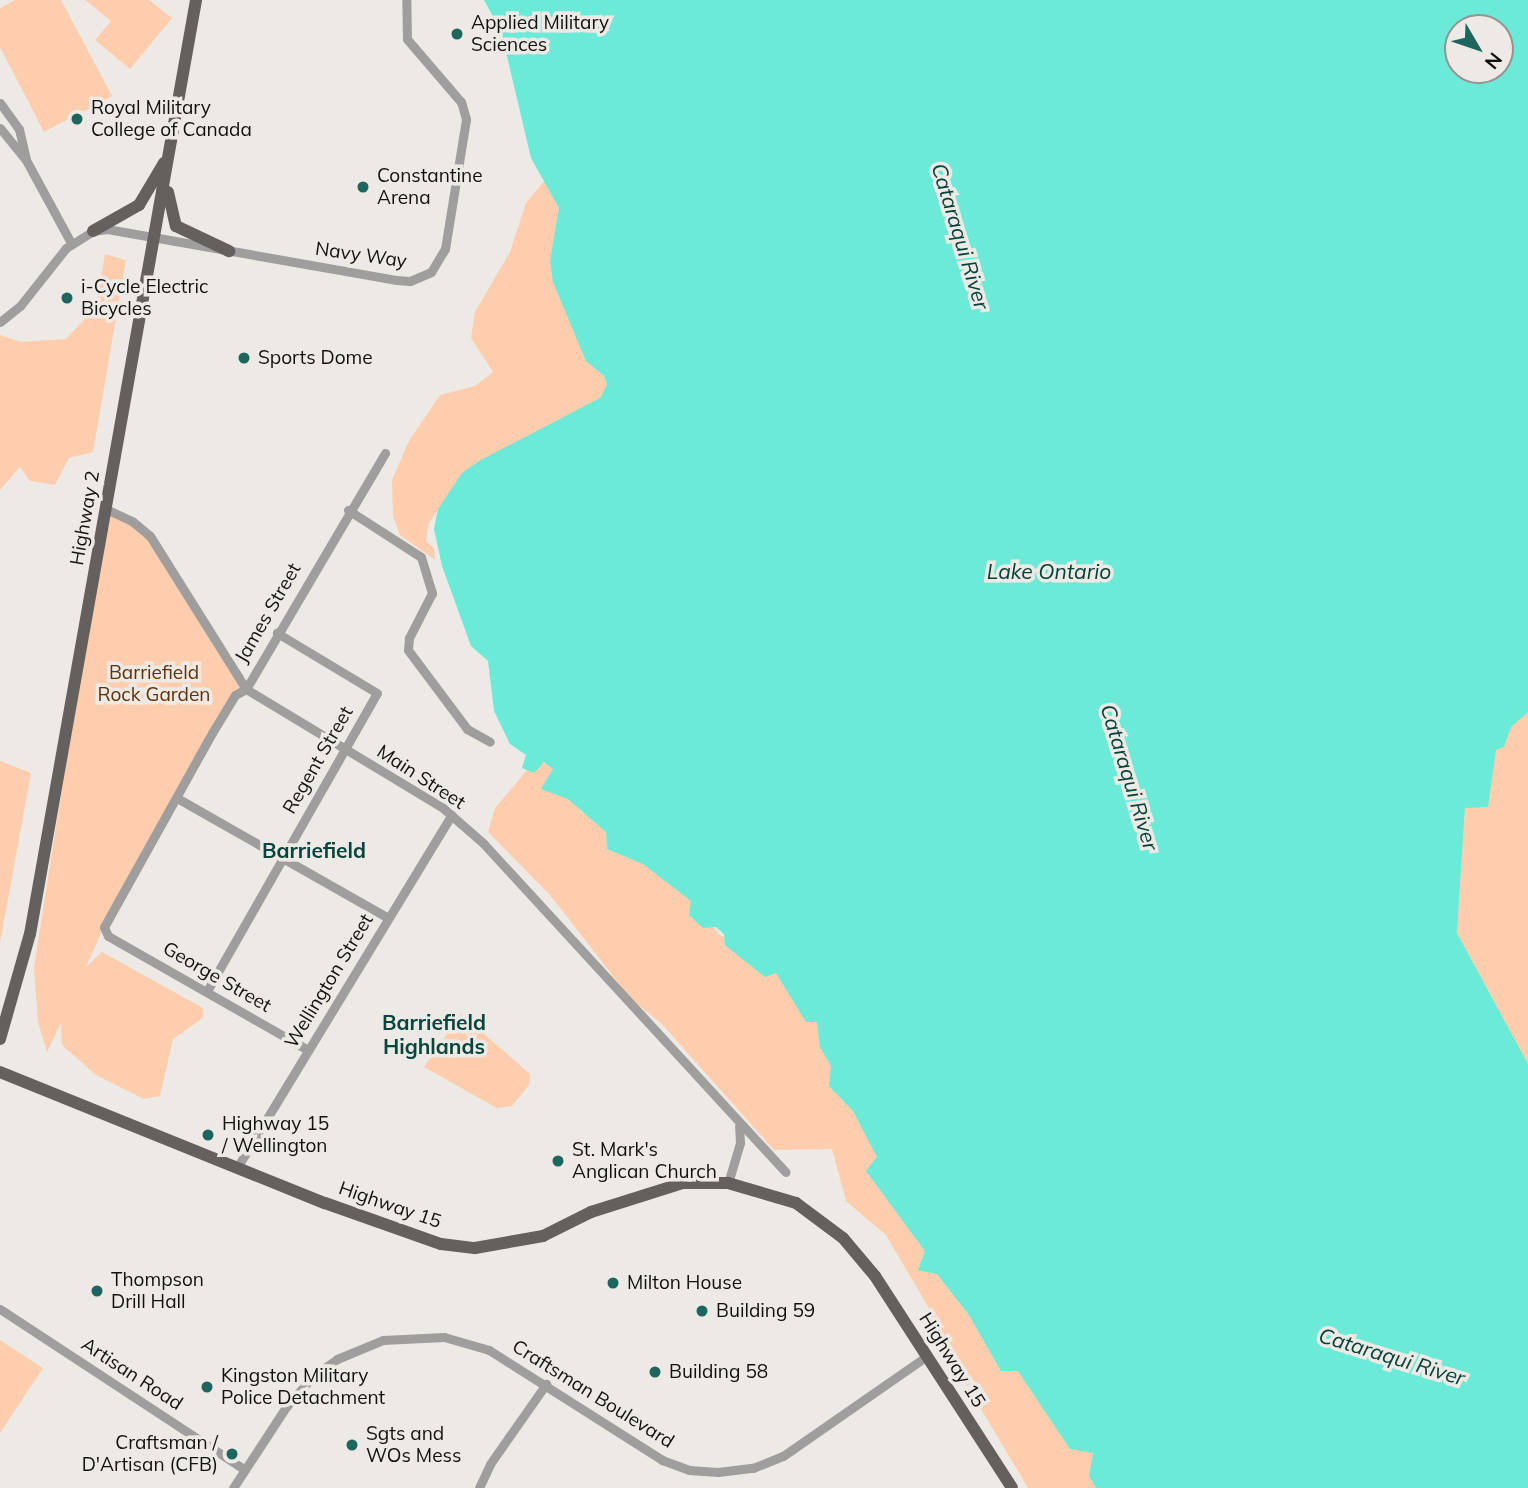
<!DOCTYPE html>
<html>
<head>
<meta charset="utf-8">
<style>
  body { margin:0 }
  #map { position:relative; width:1528px; height:1488px; overflow:hidden; background:#ede9e5; font-family:Mulish,sans-serif }
  div>[style] { position:absolute }
  .green>* { inset:0; background:#fecdad }
  .water>* { inset:0; background:#6bead8 }
  .minor>* { height:9px; margin:-4.5px; padding:0 4.5px; transform-origin:4.5px; border-radius:4.5px; background:#a09e9d }
  .major>* { height:12px; margin:-6px; padding:0 6px; transform-origin:6px; border-radius:6px; background:#64605e }
  .dots>* { width:19px; height:19px; translate:-50% -50%; box-sizing:border-box; border:4px solid #ede9e5; border-radius:50% }
  span { translate:-50% -50%; white-space:nowrap; text-align:center; line-height:1.15; -webkit-text-stroke:7px #ede9e5; paint-order:stroke }
  .poi-label { font-size:19px; color:#131110 }
  .left { translate:0 -50%; text-align:left }
  .right { translate:-100% -50%; text-align:right }
  .street-label { font-size:19px; color:#131110 }
  .park-label { font-size:19px; color:#623105 }
  .water-label { font-size:21px; color:#03413a; font-style:italic }
  .neighbourhood-label { font-size:21px; color:#07453e; font-weight:700 }
  .north { position:absolute; left:1444px; top:14px; width:70px; height:70px; box-sizing:border-box; background:#ede9e5; border:2px solid #969390; border-radius:50%; rotate:129deg; font-size:19px; font-weight:700; line-height:28px; text-align:center; color:#131110 }
  .north::after { content:''; display:block; margin:auto; width:24px; height:32px; background:#1d665d; clip-path:polygon(50% 0,100% 100%,50% 72%,0 100%) }
</style>
</head>
<body>
<div id="map">
  <div class="green">
    <i style="clip-path:polygon(15px 0,61px 0,112px 96px,44px 132px,0 47px,0 8px)"></i>
    <i style="clip-path:polygon(85px 0,149px 0,172px 18px,130px 69px,95px 40px,111px 21px)"></i>
    <i style="clip-path:polygon(549px 175px,615px 375px,613px 401px,452px 489px,429px 523px,426px 541px,434px 548px,435px 560px,400px 535px,393px 516px,392px 480px,409px 441px,440px 395px,475px 386px,493px 372px,471px 338px,475px 312px,510px 252px,526px 203px)"></i>
    <i style="clip-path:polygon(105px 254px,126px 260px,93px 452px,69px 458px,55px 485px,30px 481px,20px 467px,0 490px,0 335px,21px 342px,66px 339px,96px 307px)"></i>
    <i style="clip-path:polygon(106px 509px,141px 526px,246px 689px,235px 695px,106px 922px,86px 967px,102px 952px,203px 1008px,203px 1018px,173px 1039px,160px 1096px,144px 1099px,96px 1075px,62px 1045px,61px 1023px,47px 1052px,38px 1022px,34px 967px)"></i>
    <i style="clip-path:polygon(1528px 703px,1528px 1064px,1457px 933px,1465px 808px,1504px 730px)"></i>
    <i style="clip-path:polygon(0 761px,31px 773px,0 943px)"></i>
    <i style="clip-path:polygon(533px 763px,568px 764px,580px 811px,622px 832px,640px 862px,683px 881px,718px 934px,797px 975px,1072px 1431px,1100px 1462px,1105px 1488px,1028px 1488px,953px 1362px,930px 1310px,886px 1235px,846px 1201px,832px 1149px,774px 1150px,661px 1023px,631px 999px,550px 895px,488px 832px,495px 808px)"></i>
    <i style="clip-path:polygon(461px 1014px,530px 1074px,529px 1085px,512px 1106px,497px 1108px,424px 1067px)"></i>
    <i style="clip-path:polygon(0 1340px,43px 1368px,0 1433px)"></i>
  </div>
  <div class="water">
    <i style="clip-path:polygon(evenodd,484px 0,1528px 0,1528px 712px,1511px 727px,1504px 747px,1496px 750px,1488px 807px,1465px 808px,1457px 933px,1528px 1064px,1528px 1488px,1096px 1488px,1089px 1476px,1093px 1453px,1070px 1449px,1018px 1371px,1001px 1371px,969px 1315px,937px 1274px,918px 1270px,925px 1251px,866px 1171px,877px 1157px,853px 1111px,829px 1086px,831px 1066px,820px 1047px,817px 1022px,806px 1022px,776px 973px,765px 977px,725px 945px,724px 934px,716px 927px,703px 928px,689px 915px,691px 901px,643px 864px,607px 849px,606px 832px,568px 799px,541px 789px,553px 769px,544px 762px,534px 773px,522px 768px,526px 755px,510px 744px,494px 711px,488px 661px,471px 646px,442px 566px,434px 529px,438px 509px,462px 473px,479px 461px,600px 398px,607px 385px,604px 376px,586px 361px,553px 282px,550px 261px,559px 208px,531px 158px,501px 31px,484px 0,1458px 28px,1500px 28px,1500px 70px,1458px 70px,1458px 28px)"></i>
  </div>
  <div class="minor">
    <i style="left:0;top:103px;width:32px;rotate:54deg"></i>
    <i style="left:19px;top:129px;width:31px;rotate:77deg"></i>
    <i style="left:0;top:128px;width:41px;rotate:50.9deg"></i>
    <i style="left:26px;top:160px;width:94px;rotate:61.5deg"></i>
    <i style="left:0;top:322px;width:26px;rotate:-39deg"></i>
    <i style="left:20px;top:306px;width:74px;rotate:-51.6deg"></i>
    <i style="left:66px;top:248px;width:32px;rotate:-32deg"></i>
    <i style="left:93px;top:231px;width:14px;rotate:-8deg"></i>
    <i style="left:107px;top:229px;width:293px;rotate:10deg"></i>
    <i style="left:396px;top:280px;width:14px;rotate:4deg"></i>
    <i style="left:410px;top:281px;width:23px;rotate:-23deg"></i>
    <i style="left:431px;top:272px;width:27px;rotate:-59deg"></i>
    <i style="left:445px;top:249px;width:132px;rotate:-80.8deg"></i>
    <i style="left:466px;top:119px;width:18px;rotate:-106deg"></i>
    <i style="left:461px;top:102px;width:83px;rotate:-130.6deg"></i>
    <i style="left:407px;top:39px;width:39px;rotate:-91deg"></i>
    <i style="left:106px;top:509px;width:29px;rotate:25deg"></i>
    <i style="left:132px;top:521px;width:23px;rotate:40deg"></i>
    <i style="left:150px;top:536px;width:181px;rotate:57.9deg"></i>
    <i style="left:246px;top:689px;width:230px;rotate:31.1deg"></i>
    <i style="left:443px;top:808px;width:53px;rotate:41.2deg"></i>
    <i style="left:483px;top:843px;width:447px;rotate:47.4deg"></i>
    <i style="left:348px;top:510px;width:87px;rotate:32.8deg"></i>
    <i style="left:421px;top:557px;width:38px;rotate:73deg"></i>
    <i style="left:432px;top:593px;width:51px;rotate:117.1deg"></i>
    <i style="left:409px;top:638px;width:12px;rotate:95deg"></i>
    <i style="left:408px;top:650px;width:99px;rotate:53.2deg"></i>
    <i style="left:467px;top:729px;width:26px;rotate:29deg"></i>
    <i style="left:177px;top:798px;width:243px;rotate:29.6deg"></i>
    <i style="left:207px;top:991px;width:343px;rotate:-60.3deg"></i>
    <i style="left:377px;top:693px;width:117px;rotate:-149deg"></i>
    <i style="left:308px;top:1050px;width:230px;rotate:-150.3deg"></i>
    <i style="left:108px;top:936px;width:10px;rotate:-114deg"></i>
    <i style="left:104px;top:927px;width:222px;rotate:-60.9deg"></i>
    <i style="left:212px;top:733px;width:44px;rotate:-58.8deg"></i>
    <i style="left:235px;top:695px;width:13px;rotate:-29deg"></i>
    <i style="left:246px;top:689px;width:274px;rotate:-59.5deg"></i>
    <i style="left:238px;top:1166px;width:411px;rotate:-58.7deg"></i>
    <i style="left:728px;top:1183px;width:42px;rotate:-73.3deg"></i>
    <i style="left:740px;top:1143px;width:17px;rotate:-93deg"></i>
    <i style="left:0;top:1309px;width:293px;rotate:33.3deg"></i>
    <i style="left:233px;top:1488px;width:97px;rotate:-56.8deg"></i>
    <i style="left:286px;top:1407px;width:41px;rotate:-48.9deg"></i>
    <i style="left:313px;top:1376px;width:29px;rotate:-35deg"></i>
    <i style="left:337px;top:1359px;width:50px;rotate:-22.4deg"></i>
    <i style="left:383px;top:1340px;width:61px;rotate:-2.8deg"></i>
    <i style="left:444px;top:1337px;width:47px;rotate:16.1deg"></i>
    <i style="left:489px;top:1350px;width:205px;rotate:32.4deg"></i>
    <i style="left:662px;top:1460px;width:29px;rotate:20deg"></i>
    <i style="left:689px;top:1470px;width:29px;rotate:4deg"></i>
    <i style="left:718px;top:1472px;width:35px;rotate:-7deg"></i>
    <i style="left:753px;top:1468px;width:32px;rotate:-22deg"></i>
    <i style="left:783px;top:1456px;width:175px;rotate:-34.8deg"></i>
    <i style="left:479px;top:1488px;width:26px;rotate:-65deg"></i>
    <i style="left:490px;top:1464px;width:98px;rotate:-55deg"></i>
  </div>
  <div class="major">
    <i style="left:168px;top:192px;width:35px;rotate:77deg"></i>
    <i style="left:176px;top:226px;width:59px;rotate:25.3deg"></i>
    <i style="left:93px;top:231px;width:53px;rotate:-29.5deg"></i>
    <i style="left:139px;top:205px;width:49px;rotate:-59.2deg"></i>
    <i style="left:0;top:1039px;width:109px;rotate:-74.1deg"></i>
    <i style="left:30px;top:934px;width:949px;rotate:-79.92deg"></i>
    <i style="left:0;top:1072px;width:350px;rotate:22deg"></i>
    <i style="left:325px;top:1203px;width:123px;rotate:19.5deg"></i>
    <i style="left:441px;top:1244px;width:34px;rotate:7deg"></i>
    <i style="left:475px;top:1248px;width:69px;rotate:-10deg"></i>
    <i style="left:543px;top:1236px;width:54px;rotate:-26.6deg"></i>
    <i style="left:591px;top:1212px;width:96px;rotate:-17.5deg"></i>
    <i style="left:683px;top:1183px;width:45px"></i>
    <i style="left:728px;top:1183px;width:71px;rotate:16.4deg"></i>
    <i style="left:796px;top:1203px;width:59px;rotate:36.7deg"></i>
    <i style="left:843px;top:1238px;width:50px;rotate:49.9deg"></i>
    <i style="left:875px;top:1276px;width:252px;rotate:57.1deg"></i>
  </div>
  <div class="dots">
    <i style="left:457px;top:34px;background:#1d665d"></i>
    <i style="left:77px;top:119px;background:#1d665d"></i>
    <i style="left:363px;top:187px;background:#1d665d"></i>
    <i style="left:67px;top:298px;background:#1d665d"></i>
    <i style="left:244px;top:358px;background:#1d665d"></i>
    <i style="left:208px;top:1135px;background:#1d665d"></i>
    <i style="left:558px;top:1161px;background:#1d665d"></i>
    <i style="left:613px;top:1283px;background:#1d665d"></i>
    <i style="left:97px;top:1291px;background:#1d665d"></i>
    <i style="left:702px;top:1311px;background:#1d665d"></i>
    <i style="left:655px;top:1372px;background:#1d665d"></i>
    <i style="left:207px;top:1387px;background:#1d665d"></i>
    <i style="left:352px;top:1445px;background:#1d665d"></i>
    <i style="left:232px;top:1454px;background:#1d665d"></i>
  </div>
  <div class="poi-label">
    <span class="left" style="left:471px;top:34px">Applied Military<br>Sciences</span>
    <span class="left" style="left:91px;top:119px">Royal Military<br>College of Canada</span>
    <span class="left" style="left:377px;top:187px">Constantine<br>Arena</span>
    <span class="left" style="left:81px;top:298px">i-Cycle Electric<br>Bicycles</span>
    <span class="left" style="left:258px;top:358px">Sports Dome</span>
    <span class="left" style="left:222px;top:1135px">Highway 15<br>/ Wellington</span>
    <span class="left" style="left:572px;top:1161px">St. Mark's<br>Anglican Church</span>
    <span class="left" style="left:111px;top:1291px">Thompson<br>Drill Hall</span>
    <span class="left" style="left:627px;top:1283px">Milton House</span>
    <span class="left" style="left:716px;top:1311px">Building 59</span>
    <span class="left" style="left:669px;top:1372px">Building 58</span>
    <span class="left" style="left:221px;top:1387px">Kingston Military<br>Police Detachment</span>
    <span class="left" style="left:366px;top:1445px">Sgts and<br>WOs Mess</span>
    <span class="right" style="left:218px;top:1454px">Craftsman /<br>D'Artisan (CFB)</span>
  </div>
  <div class="street-label">
    <span style="left:361px;top:255px;rotate:8deg">Navy Way</span>
    <span style="left:85px;top:518px;rotate:-80deg">Highway 2</span>
    <span style="left:268px;top:613px;rotate:-60deg">James Street</span>
    <span style="left:318px;top:760px;rotate:-60deg">Regent Street</span>
    <span style="left:421px;top:777px;rotate:33deg">Main Street</span>
    <span style="left:217px;top:977px;rotate:30deg">George Street</span>
    <span style="left:329px;top:981px;rotate:-59deg">Wellington Street</span>
    <span style="left:390px;top:1205px;rotate:19deg">Highway 15</span>
    <span style="left:952px;top:1360px;rotate:58deg">Highway 15</span>
    <span style="left:132px;top:1374px;rotate:33deg">Artisan Road</span>
    <span style="left:593px;top:1394px;rotate:32deg">Craftsman Boulevard</span>
  </div>
  <div class="park-label">
    <span style="left:154px;top:684px">Barriefield<br>Rock Garden</span>
  </div>
  <div class="water-label">
    <span style="left:961px;top:236px;rotate:73deg">Cataraqui River</span>
    <span style="left:1049px;top:571px">Lake Ontario</span>
    <span style="left:1130px;top:777px;rotate:73deg">Cataraqui River</span>
    <span style="left:1392px;top:1356px;rotate:17deg">Cataraqui River</span>
  </div>
  <div class="neighbourhood-label">
    <span style="left:314px;top:850px">Barriefield</span>
    <span style="left:434px;top:1034px">Barriefield<br>Highlands</span>
  </div>
  <div class="north">N</div>
</div>
</body>
</html>
